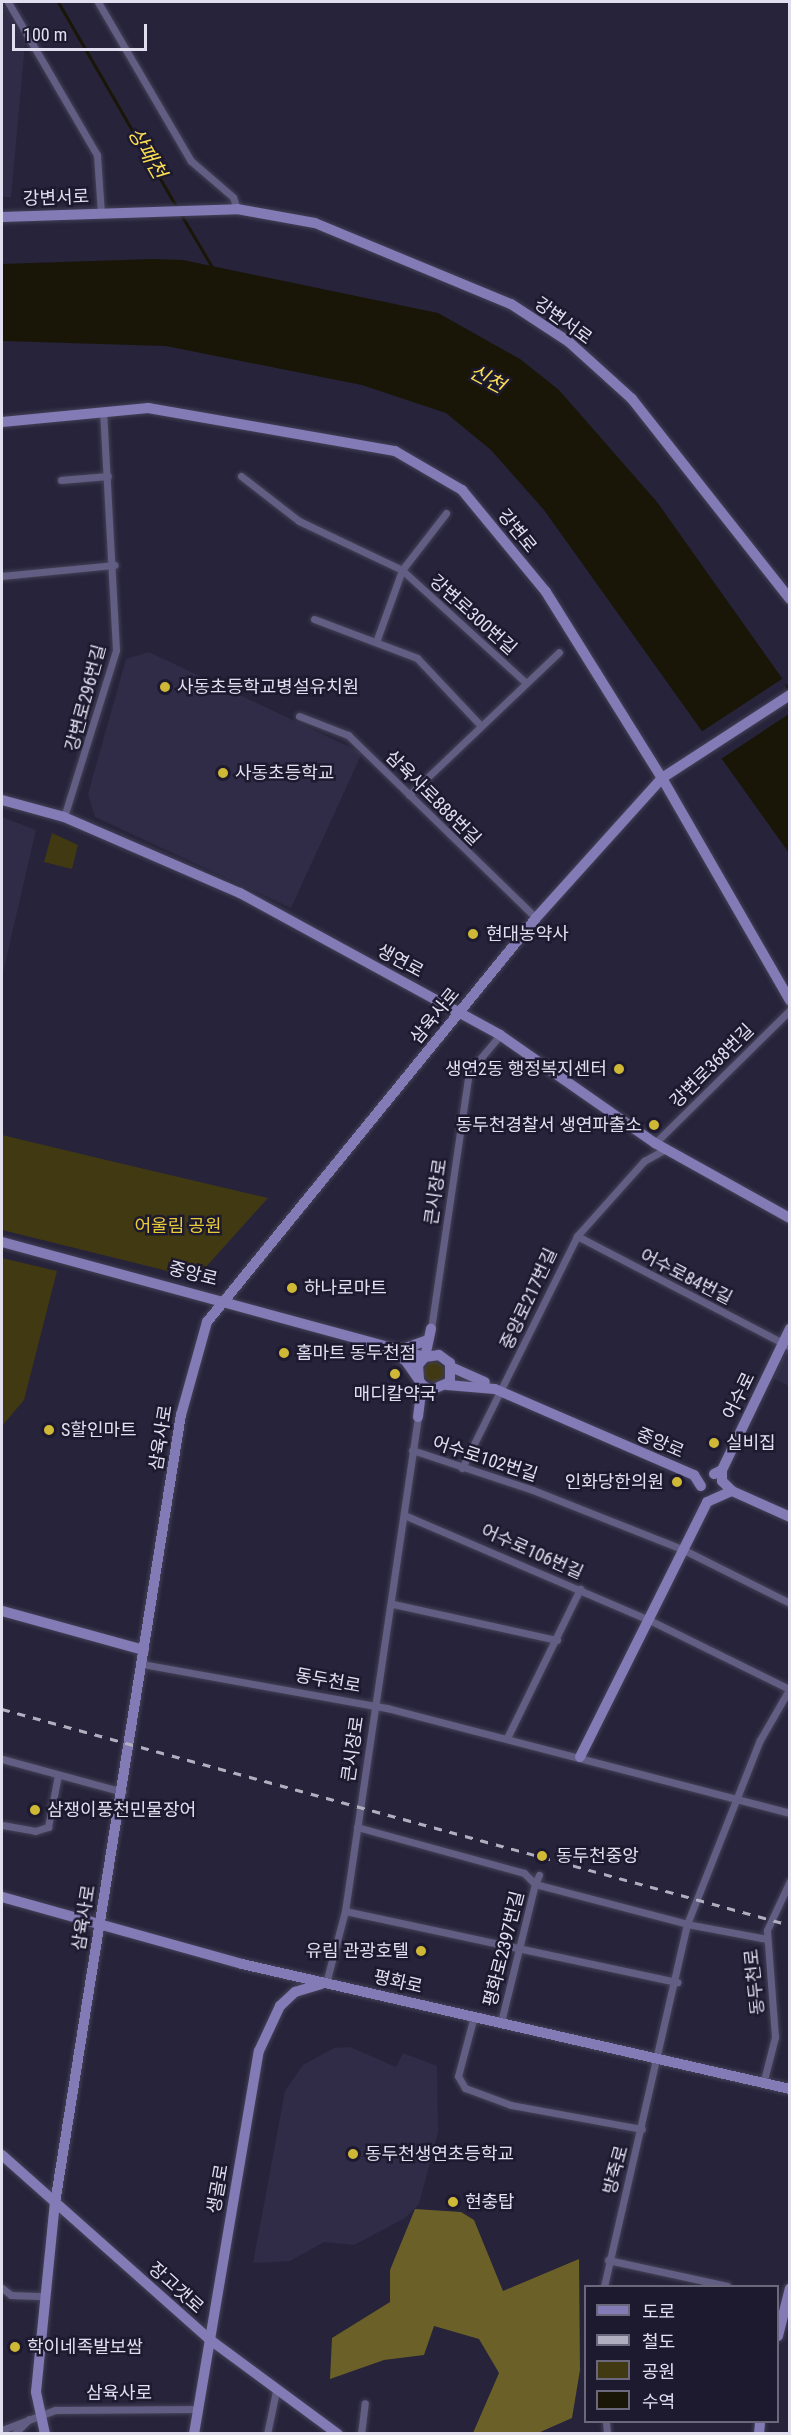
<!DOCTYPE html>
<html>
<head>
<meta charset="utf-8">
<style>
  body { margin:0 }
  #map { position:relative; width:791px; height:2435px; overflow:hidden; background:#26233a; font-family:"Roboto Condensed","Noto Sans KR",sans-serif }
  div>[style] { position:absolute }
  .built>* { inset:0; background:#302c48 }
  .green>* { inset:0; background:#413911 }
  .round { border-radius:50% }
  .forest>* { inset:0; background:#6b6027 }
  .water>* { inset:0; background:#191608 }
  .pier>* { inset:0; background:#26233a }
  .stream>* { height:3px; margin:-1.5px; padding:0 1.5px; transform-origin:1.5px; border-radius:1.5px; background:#191608 }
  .roads { filter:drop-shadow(0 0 2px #444157) drop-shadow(0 0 2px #444157) }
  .street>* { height:7px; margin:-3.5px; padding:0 3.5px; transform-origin:3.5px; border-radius:3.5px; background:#625d82 }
  .secondary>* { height:10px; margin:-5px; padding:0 5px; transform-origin:5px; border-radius:5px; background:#837bb6 }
  .rail>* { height:3px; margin-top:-1.5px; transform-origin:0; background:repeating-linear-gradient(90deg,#b0aebf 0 8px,transparent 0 16px) }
  .dots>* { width:16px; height:16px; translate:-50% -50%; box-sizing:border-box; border:3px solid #1d192f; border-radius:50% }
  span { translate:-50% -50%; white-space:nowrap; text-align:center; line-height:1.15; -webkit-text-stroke:5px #1d192f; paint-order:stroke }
  .street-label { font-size:18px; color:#e1dfef }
  .poi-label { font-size:18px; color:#e1dfef }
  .left { translate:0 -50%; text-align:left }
  .right { translate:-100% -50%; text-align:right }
  .park-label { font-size:18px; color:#e8cc37 }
  .water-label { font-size:20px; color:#fbdf50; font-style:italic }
  .frame { position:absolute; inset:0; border:3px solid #e1dfef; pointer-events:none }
  .legend { position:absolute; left:584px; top:2285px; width:195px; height:138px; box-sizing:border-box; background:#1d192f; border:2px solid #6b687c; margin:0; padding:8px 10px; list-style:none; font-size:18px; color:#e1dfef }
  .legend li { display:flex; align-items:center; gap:12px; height:30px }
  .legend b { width:30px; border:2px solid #6b687c }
  .scale { position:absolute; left:12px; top:24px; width:135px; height:27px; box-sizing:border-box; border:3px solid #e1dfef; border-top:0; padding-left:8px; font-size:18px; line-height:21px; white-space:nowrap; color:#e1dfef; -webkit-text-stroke:4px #1d192f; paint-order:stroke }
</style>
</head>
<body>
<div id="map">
  <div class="built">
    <i style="clip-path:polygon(2px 3px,25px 44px,11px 197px,2px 197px)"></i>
    <i style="clip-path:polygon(149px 652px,362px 753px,291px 908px,95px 817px,88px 794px,126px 659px)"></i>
    <i style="clip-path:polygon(2px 817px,36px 830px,2px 977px)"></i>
    <i style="clip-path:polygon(789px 1345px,789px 1386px,773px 1378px)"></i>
    <i style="clip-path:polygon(350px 2047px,396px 2067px,403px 2053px,437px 2066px,438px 2132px,419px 2204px,405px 2218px,354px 2245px,324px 2242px,290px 2261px,253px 2263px,285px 2091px,303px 2065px,334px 2048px)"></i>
  </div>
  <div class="green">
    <i style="clip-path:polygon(52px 833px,78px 845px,72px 869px,44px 862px)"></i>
    <i style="clip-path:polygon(2px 1135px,102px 1159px,268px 1198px,196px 1278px,2px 1230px)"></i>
    <i style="clip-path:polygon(2px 1258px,57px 1271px,24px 1400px,2px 1426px)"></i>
    <i class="round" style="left:424px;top:1362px;width:20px;height:20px"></i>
  </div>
  <div class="forest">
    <i style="clip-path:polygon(415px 2209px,461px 2212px,474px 2220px,503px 2291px,579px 2259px,580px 2370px,572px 2418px,538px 2433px,473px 2433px,499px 2373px,479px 2339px,434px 2326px,424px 2355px,384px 2360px,330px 2379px,332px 2338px,390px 2302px,390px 2270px)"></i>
  </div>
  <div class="water">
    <i style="clip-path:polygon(153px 259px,183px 260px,438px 313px,520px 359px,559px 390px,657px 502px,789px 688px,789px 853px,544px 510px,491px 450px,446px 413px,362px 385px,166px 346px,2px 341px,2px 264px)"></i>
  </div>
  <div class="pier">
    <i style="clip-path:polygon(785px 677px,789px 714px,718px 761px,698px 734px)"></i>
  </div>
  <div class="stream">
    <i style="left:58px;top:2px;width:238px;rotate:60deg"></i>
    <i style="left:180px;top:213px;width:63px;rotate:59.3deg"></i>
  </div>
  <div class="roads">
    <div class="street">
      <i style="left:8px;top:2px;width:177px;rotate:59.8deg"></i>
      <i style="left:97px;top:155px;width:58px;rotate:86.1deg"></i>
      <i style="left:98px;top:2px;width:184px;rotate:59.7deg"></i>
      <i style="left:191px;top:161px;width:55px;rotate:40.6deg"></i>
      <i style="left:233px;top:197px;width:13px;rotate:72deg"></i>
      <i style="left:241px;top:476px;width:73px;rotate:37.8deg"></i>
      <i style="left:299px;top:521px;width:114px;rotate:25.4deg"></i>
      <i style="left:402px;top:570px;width:166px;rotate:42.3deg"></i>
      <i style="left:61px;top:480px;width:47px;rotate:-4.9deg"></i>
      <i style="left:2px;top:576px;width:113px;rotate:-5.6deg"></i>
      <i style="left:314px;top:619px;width:110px;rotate:20.7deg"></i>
      <i style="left:417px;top:658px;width:93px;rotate:46.7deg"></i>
      <i style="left:376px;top:642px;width:77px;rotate:-70.1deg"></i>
      <i style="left:402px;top:570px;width:72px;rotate:-52.3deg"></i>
      <i style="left:299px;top:716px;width:53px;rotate:21.2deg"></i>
      <i style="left:348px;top:735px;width:262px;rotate:44.2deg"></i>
      <i style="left:409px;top:795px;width:207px;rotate:-43.6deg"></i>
      <i style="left:64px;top:817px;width:175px;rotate:-72.7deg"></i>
      <i style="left:116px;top:650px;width:238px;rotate:-93.1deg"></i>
      <i style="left:655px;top:1143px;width:190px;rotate:-44.6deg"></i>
      <i style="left:577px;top:1236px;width:240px;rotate:27.5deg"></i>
      <i style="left:431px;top:1329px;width:260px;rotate:-81.6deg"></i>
      <i style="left:469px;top:1072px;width:48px;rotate:-50deg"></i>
      <i style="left:412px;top:1450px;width:127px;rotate:18.3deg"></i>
      <i style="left:533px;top:1490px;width:160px;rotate:21.6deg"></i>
      <i style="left:682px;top:1549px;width:121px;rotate:26.6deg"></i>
      <i style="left:462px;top:1468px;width:259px;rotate:-63.6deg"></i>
      <i style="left:577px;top:1236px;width:101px;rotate:-48.2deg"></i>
      <i style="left:644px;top:1161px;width:25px;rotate:-29deg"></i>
      <i style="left:404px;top:1515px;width:264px;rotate:23.2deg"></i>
      <i style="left:647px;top:1619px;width:158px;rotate:26.2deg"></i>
      <i style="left:393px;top:1604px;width:168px;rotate:12.4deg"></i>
      <i style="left:142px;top:1664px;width:249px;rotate:10.2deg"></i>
      <i style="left:387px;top:1708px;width:416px;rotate:14.6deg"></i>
      <i style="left:508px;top:1736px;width:164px;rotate:-63.9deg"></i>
      <i style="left:2px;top:1759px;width:125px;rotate:15.3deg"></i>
      <i style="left:2px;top:1825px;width:34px;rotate:10deg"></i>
      <i style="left:35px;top:1831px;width:14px;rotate:-17deg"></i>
      <i style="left:48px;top:1827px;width:53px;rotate:-79.1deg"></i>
      <i style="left:357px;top:1827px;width:173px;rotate:15.4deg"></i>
      <i style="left:524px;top:1873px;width:16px;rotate:45deg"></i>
      <i style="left:535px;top:1884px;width:10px;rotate:-66deg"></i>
      <i style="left:345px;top:1911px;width:340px;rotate:12.1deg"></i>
      <i style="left:767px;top:1939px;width:81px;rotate:-169.4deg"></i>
      <i style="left:687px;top:1924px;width:198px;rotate:-68.4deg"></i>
      <i style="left:760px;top:1740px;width:60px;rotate:-60deg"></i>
      <i style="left:326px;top:1983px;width:74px;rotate:-75.2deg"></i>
      <i style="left:345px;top:1911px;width:499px;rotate:-81.6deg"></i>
      <i style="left:474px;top:2016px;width:62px;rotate:104.9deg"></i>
      <i style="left:458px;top:2076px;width:14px;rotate:60deg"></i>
      <i style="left:465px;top:2088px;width:49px;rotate:20.3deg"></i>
      <i style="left:511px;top:2105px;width:133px;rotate:10.4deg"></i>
      <i style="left:501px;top:2022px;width:142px;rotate:-76.2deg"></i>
      <i style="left:535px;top:1884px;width:157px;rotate:14.7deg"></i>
      <i style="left:687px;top:1924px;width:371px;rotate:102.9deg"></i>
      <i style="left:763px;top:2084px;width:49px;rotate:-75.7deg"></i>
      <i style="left:775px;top:2037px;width:107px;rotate:-94.3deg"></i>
      <i style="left:767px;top:1930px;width:54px;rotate:-64.9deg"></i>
      <i style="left:608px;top:2260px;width:122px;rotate:12.3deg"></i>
      <i style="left:2px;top:2288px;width:11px;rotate:38deg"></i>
      <i style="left:11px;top:2295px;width:33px;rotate:2deg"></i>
      <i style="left:606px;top:2422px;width:12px;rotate:85deg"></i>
      <i style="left:2px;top:2430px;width:57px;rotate:-20.7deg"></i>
      <i style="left:55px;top:2410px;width:144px;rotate:-0.4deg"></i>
      <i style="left:14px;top:2434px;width:21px;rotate:-45deg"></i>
      <i style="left:267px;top:2434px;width:44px;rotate:-78.2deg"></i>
      <i style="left:361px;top:2434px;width:31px;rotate:-83deg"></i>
    </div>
    <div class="secondary">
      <i style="left:2px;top:217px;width:235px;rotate:-1.9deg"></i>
      <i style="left:237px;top:209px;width:79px;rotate:10.2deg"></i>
      <i style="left:315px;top:223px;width:212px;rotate:22.5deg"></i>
      <i style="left:511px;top:304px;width:69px;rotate:33.2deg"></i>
      <i style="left:569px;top:342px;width:85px;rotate:42.1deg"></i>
      <i style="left:632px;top:399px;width:255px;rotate:51.7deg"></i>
      <i style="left:2px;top:422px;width:147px;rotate:-5.5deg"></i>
      <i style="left:148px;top:408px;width:251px;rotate:9.9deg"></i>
      <i style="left:395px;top:451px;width:78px;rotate:30.2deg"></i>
      <i style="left:462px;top:490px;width:132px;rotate:50.5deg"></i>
      <i style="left:546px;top:592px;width:219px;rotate:58.1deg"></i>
      <i style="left:662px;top:778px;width:257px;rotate:60.1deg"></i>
      <i style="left:2px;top:800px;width:64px;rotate:15.3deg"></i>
      <i style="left:64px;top:817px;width:192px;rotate:23.4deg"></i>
      <i style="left:240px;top:893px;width:296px;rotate:28.6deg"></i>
      <i style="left:500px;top:1035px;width:189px;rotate:34.9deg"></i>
      <i style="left:655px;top:1143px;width:154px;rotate:29.1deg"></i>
      <i style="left:2px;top:1242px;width:438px;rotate:15.2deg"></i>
      <i style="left:383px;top:1347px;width:26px;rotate:31deg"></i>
      <i style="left:405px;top:1360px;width:24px;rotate:55deg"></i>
      <i style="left:419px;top:1380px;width:6px;rotate:59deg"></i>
      <i style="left:422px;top:1385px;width:10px;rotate:29deg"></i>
      <i style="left:431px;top:1390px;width:21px;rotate:-23deg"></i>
      <i style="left:450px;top:1382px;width:19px;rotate:-90deg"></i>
      <i style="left:450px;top:1363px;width:14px;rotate:-144deg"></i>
      <i style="left:439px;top:1355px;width:14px;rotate:172deg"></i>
      <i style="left:425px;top:1357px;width:11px;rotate:131deg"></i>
      <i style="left:418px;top:1365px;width:15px;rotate:86deg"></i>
      <i style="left:403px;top:1349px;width:27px;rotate:-20deg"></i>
      <i style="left:425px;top:1357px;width:29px;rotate:-78deg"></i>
      <i style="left:451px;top:1367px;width:37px;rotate:24deg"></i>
      <i style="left:447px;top:1385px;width:48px;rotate:4.8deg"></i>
      <i style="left:495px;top:1389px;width:217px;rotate:23.4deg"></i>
      <i style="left:694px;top:1475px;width:13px;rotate:58deg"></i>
      <i style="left:418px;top:1417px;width:32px;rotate:-83deg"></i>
      <i style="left:722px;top:1470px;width:11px;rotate:90deg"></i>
      <i style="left:722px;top:1481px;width:14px;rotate:45deg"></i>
      <i style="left:732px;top:1491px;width:64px;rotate:24.1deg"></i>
      <i style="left:714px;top:1474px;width:9px;rotate:-27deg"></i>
      <i style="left:722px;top:1470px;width:157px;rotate:-64.3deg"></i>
      <i style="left:2px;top:1611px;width:147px;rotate:15.4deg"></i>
      <i style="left:580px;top:1757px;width:285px;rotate:-63.5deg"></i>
      <i style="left:707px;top:1502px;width:27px;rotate:-24deg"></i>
      <i style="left:2px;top:1897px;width:249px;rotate:15.6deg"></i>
      <i style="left:242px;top:1964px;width:562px;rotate:12.85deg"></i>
      <i style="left:2px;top:2155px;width:277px;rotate:41.6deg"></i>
      <i style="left:209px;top:2339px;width:160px;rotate:36.4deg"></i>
      <i style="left:778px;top:2336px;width:49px;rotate:-76deg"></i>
      <i style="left:45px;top:2434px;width:43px;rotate:-102.1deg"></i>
      <i style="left:36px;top:2392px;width:190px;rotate:-84.3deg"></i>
      <i style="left:55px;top:2203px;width:798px;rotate:-80.92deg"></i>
      <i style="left:181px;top:1415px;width:97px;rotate:-74.4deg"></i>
      <i style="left:207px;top:1322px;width:521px;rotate:-50.84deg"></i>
      <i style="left:536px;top:918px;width:188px;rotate:-48deg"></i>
      <i style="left:662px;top:778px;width:153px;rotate:-33deg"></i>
      <i style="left:194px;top:2434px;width:388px;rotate:-80.4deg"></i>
      <i style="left:259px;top:2051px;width:50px;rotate:-65deg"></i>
      <i style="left:280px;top:2006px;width:21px;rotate:-43deg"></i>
      <i style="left:295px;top:1992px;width:27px;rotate:-17deg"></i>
      <i style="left:759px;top:2434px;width:12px;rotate:-85deg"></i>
    </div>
  </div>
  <div class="rail">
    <i style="left:2px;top:1709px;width:817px;rotate:15.33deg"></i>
  </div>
  <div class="dots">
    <i style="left:165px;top:687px;background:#d0b837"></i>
    <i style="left:223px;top:773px;background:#d0b837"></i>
    <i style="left:473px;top:934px;background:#d0b837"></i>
    <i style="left:619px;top:1069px;background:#d0b837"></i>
    <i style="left:654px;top:1125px;background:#d0b837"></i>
    <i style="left:292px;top:1288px;background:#d0b837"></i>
    <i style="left:284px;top:1353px;background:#d0b837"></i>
    <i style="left:395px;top:1374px;background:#d0b837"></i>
    <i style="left:49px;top:1430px;background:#d0b837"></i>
    <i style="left:714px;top:1443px;background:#d0b837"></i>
    <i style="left:677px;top:1482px;background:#d0b837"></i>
    <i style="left:35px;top:1810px;background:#d0b837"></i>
    <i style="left:542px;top:1856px;background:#d0b837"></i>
    <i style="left:421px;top:1951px;background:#d0b837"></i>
    <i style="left:353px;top:2154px;background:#d0b837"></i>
    <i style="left:453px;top:2202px;background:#d0b837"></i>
    <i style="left:15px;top:2347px;background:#d0b837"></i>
  </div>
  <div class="street-label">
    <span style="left:56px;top:198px;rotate:-2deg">강변서로</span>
    <span style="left:563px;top:321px;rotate:36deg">강변서로</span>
    <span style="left:517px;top:531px;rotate:51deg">강변로</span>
    <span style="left:473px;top:615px;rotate:42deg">강변로300번길</span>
    <span style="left:86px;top:698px;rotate:-75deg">강변로296번길</span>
    <span style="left:433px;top:798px;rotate:45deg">삼육사로888번길</span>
    <span style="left:400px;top:961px;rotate:28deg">생연로</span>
    <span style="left:435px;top:1016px;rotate:-51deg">삼육사로</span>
    <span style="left:712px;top:1066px;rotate:-45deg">강변로368번길</span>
    <span style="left:436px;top:1192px;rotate:-82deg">큰시장로</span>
    <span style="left:193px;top:1274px;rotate:14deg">중앙로</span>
    <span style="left:686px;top:1277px;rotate:27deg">어수로84번길</span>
    <span style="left:529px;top:1299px;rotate:-65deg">중앙로217번길</span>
    <span style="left:739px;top:1396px;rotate:-64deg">어수로</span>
    <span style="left:161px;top:1438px;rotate:-81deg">삼육사로</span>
    <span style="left:660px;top:1443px;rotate:23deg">중앙로</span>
    <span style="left:485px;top:1459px;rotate:18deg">어수로102번길</span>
    <span style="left:532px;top:1552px;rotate:24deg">어수로106번길</span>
    <span style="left:328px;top:1681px;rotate:10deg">동두천로</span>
    <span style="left:353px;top:1749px;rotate:-82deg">큰시장로</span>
    <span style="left:84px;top:1918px;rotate:-81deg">삼육사로</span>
    <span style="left:504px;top:1949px;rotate:-76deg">평화로2397번길</span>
    <span style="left:398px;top:1982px;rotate:13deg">평화로</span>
    <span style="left:755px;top:1982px;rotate:-96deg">동두천로</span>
    <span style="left:616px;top:2170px;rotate:-75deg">방죽로</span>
    <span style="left:218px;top:2189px;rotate:-80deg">생골로</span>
    <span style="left:176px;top:2288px;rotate:42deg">장고갯로</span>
    <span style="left:119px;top:2393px">삼육사로</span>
  </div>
  <div class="poi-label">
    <span class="left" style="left:177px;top:687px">사동초등학교병설유치원</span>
    <span class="left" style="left:235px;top:773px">사동초등학교</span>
    <span class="left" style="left:486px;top:934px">현대농약사</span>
    <span class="right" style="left:607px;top:1069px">생연2동 행정복지센터</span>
    <span class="right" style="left:642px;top:1125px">동두천경찰서 생연파출소</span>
    <span class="left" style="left:304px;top:1288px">하나로마트</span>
    <span class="left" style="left:296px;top:1353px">홈마트 동두천점</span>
    <span style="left:395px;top:1394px">매디칼약국</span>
    <span class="left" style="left:61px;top:1430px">S할인마트</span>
    <span class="left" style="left:726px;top:1443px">실비집</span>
    <span class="right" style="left:664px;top:1482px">인화당한의원</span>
    <span class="left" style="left:47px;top:1810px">삼쟁이풍천민물장어</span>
    <span class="left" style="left:556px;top:1856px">동두천중앙</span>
    <span class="right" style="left:409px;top:1951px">유림 관광호텔</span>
    <span class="left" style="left:365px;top:2154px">동두천생연초등학교</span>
    <span class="left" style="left:465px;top:2202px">현충탑</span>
    <span class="left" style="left:27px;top:2347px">학이네족발보쌈</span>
  </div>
  <div class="park-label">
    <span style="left:178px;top:1226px">어울림 공원</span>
  </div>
  <div class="water-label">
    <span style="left:147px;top:153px;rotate:60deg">상패천</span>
    <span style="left:487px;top:379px;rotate:28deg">신천</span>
  </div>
  <div class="frame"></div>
  <ul class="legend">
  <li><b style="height:8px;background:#837bb6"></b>도로</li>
  <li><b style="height:8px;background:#b0aebf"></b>철도</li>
  <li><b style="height:16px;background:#413911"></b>공원</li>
  <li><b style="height:16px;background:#191608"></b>수역</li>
  </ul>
  <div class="scale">100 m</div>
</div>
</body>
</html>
